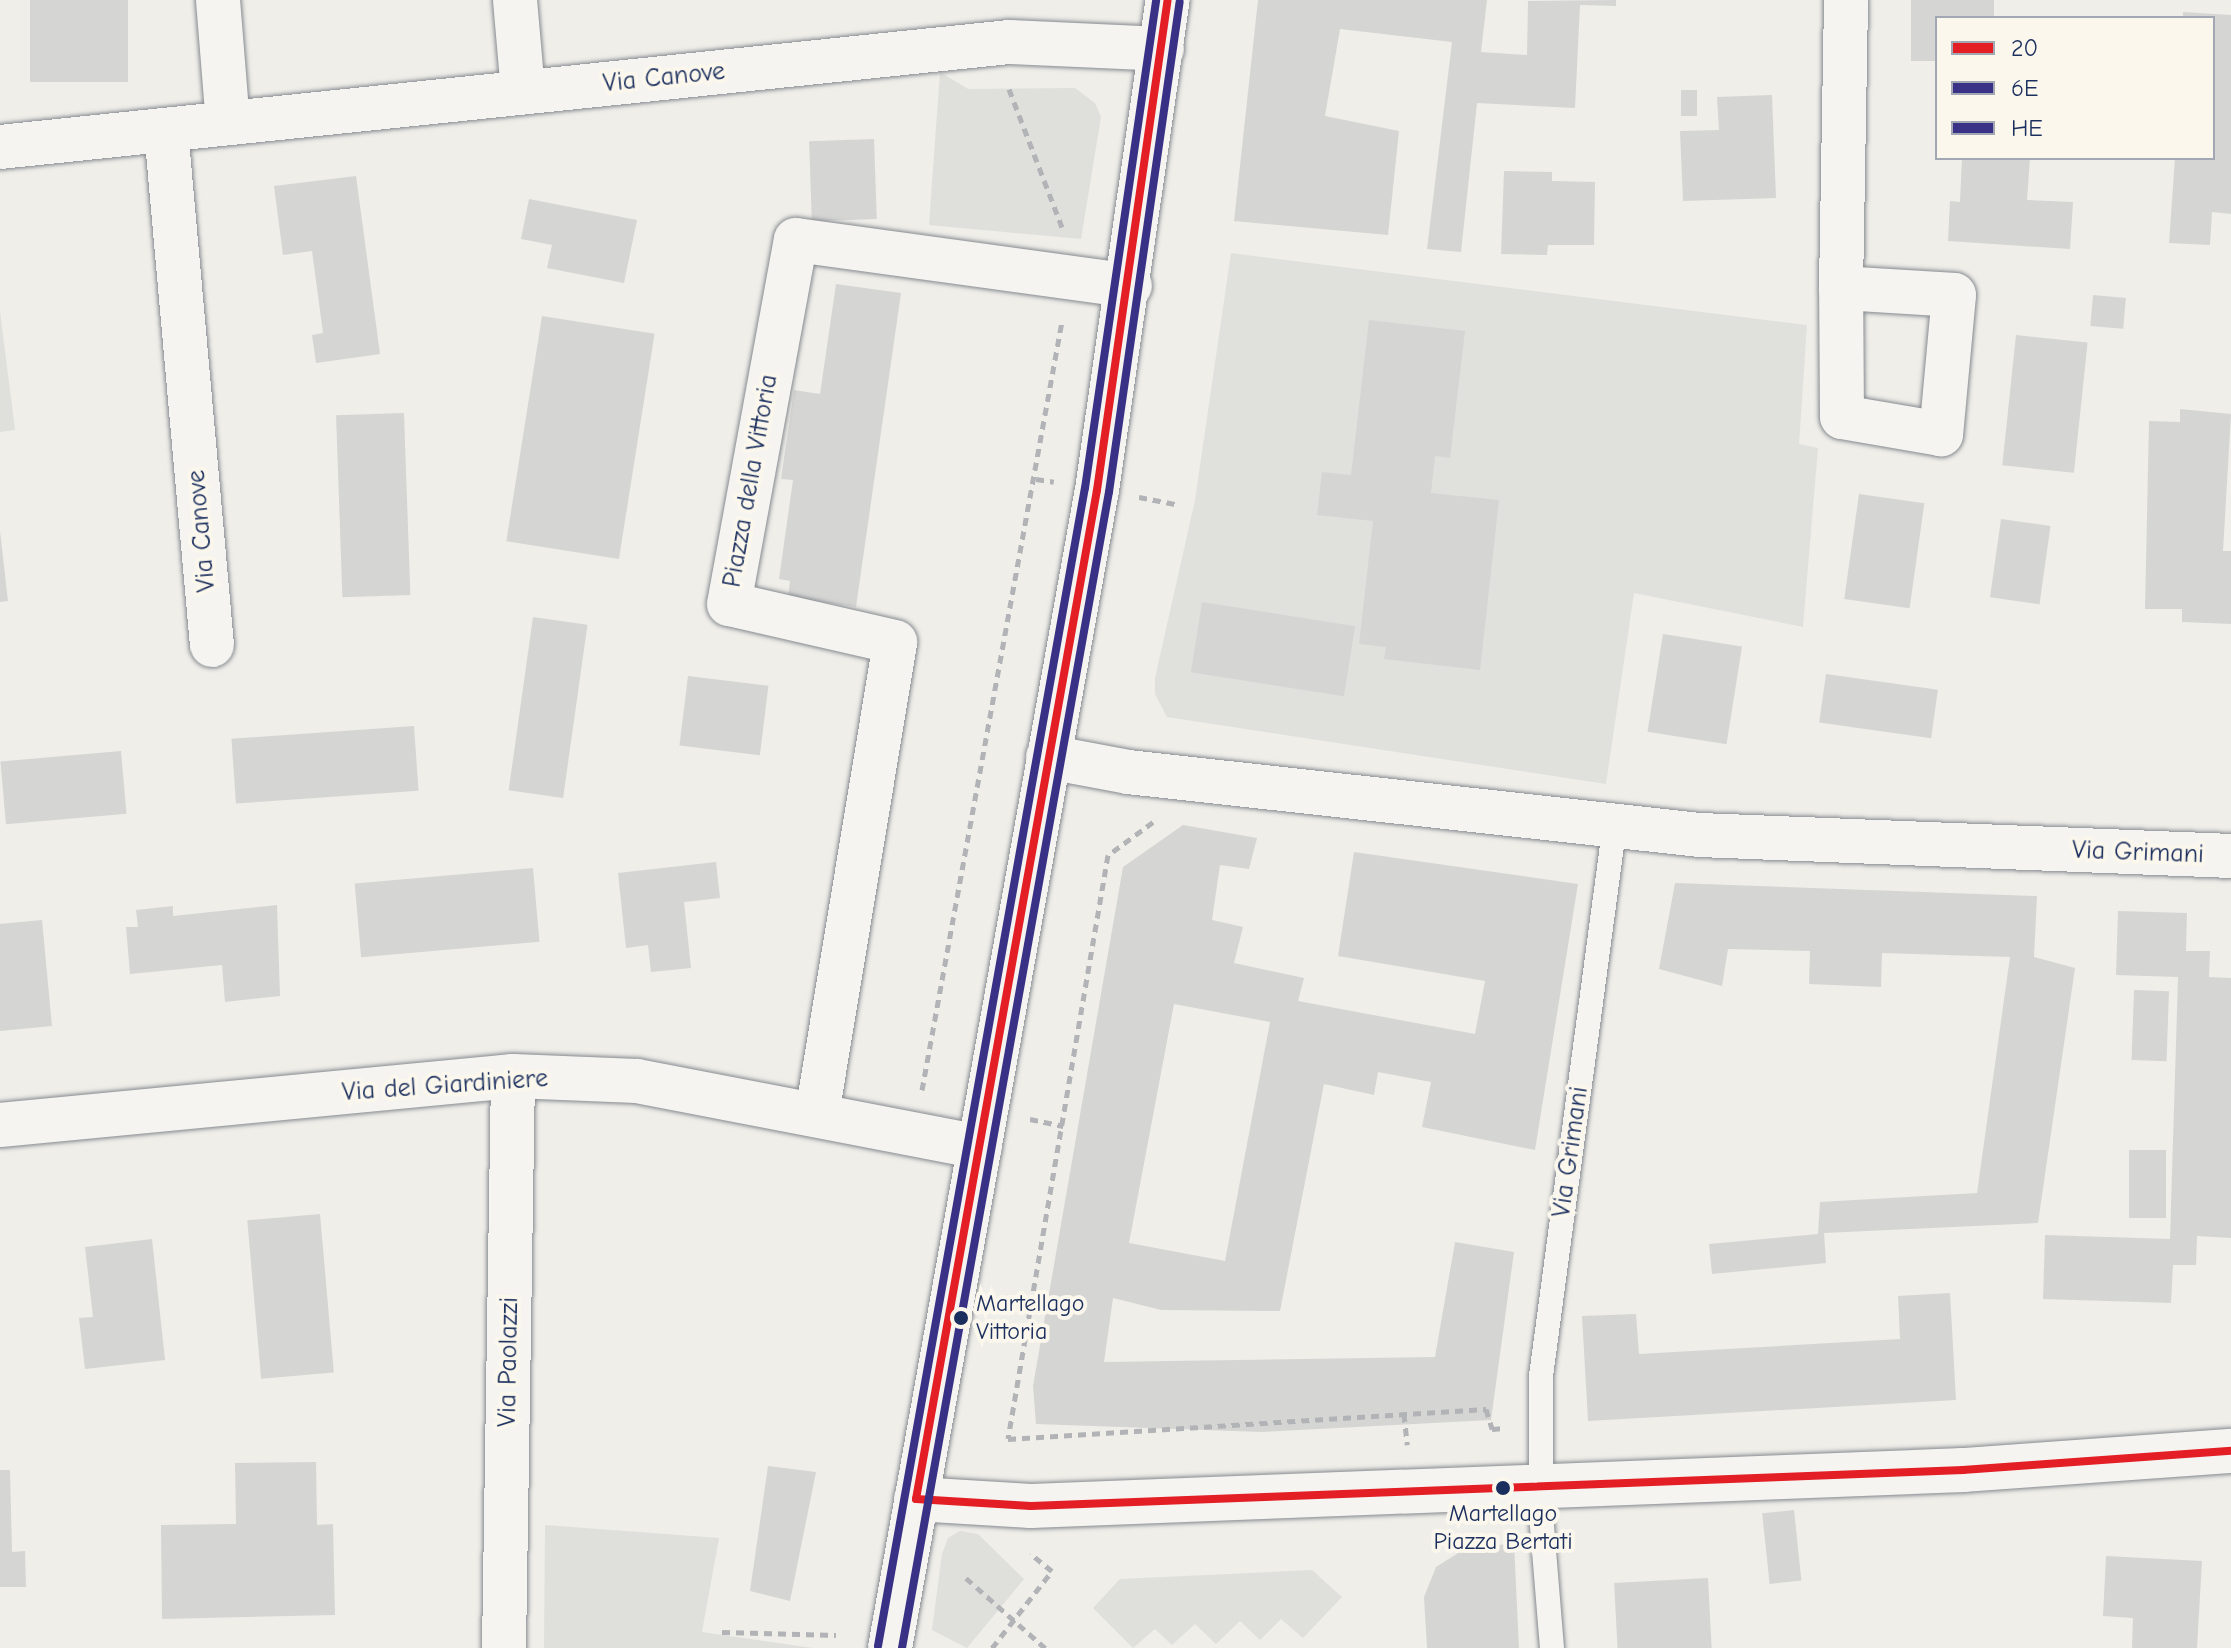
<!DOCTYPE html>
<html>
<head>
<meta charset="utf-8">
<style>
  body { margin:0 }
  #map { position:relative; width:2231px; height:1648px; overflow:hidden; background:#efeee9; font-family:"Comic Neue",sans-serif }
  div>[style] { position:absolute }
  .built>* { inset:0; background:#e0e0dd }
  .green>* { inset:0; background:#dfdfdc }
  .building>* { inset:0; background:#d5d5d4; transform-origin:0 0 }
  .path>* { height:5px; margin-top:-2.5px; transform-origin:0; background:repeating-linear-gradient(90deg,#b2b3b6 0 8px,transparent 0 14px) }
  .roads { filter:drop-shadow(0 0 2px #868a90) drop-shadow(0 0 2px #868a90) }
  .lane>* { height:24px; margin:-12px; padding:0 12px; transform-origin:12px; border-radius:12px; background:#f5f4f0 }
  .street>* { height:44px; margin:-22px; padding:0 22px; transform-origin:22px; border-radius:22px; background:#f5f4f0 }
  .secondary>* { height:44px; margin:-22px; padding:0 22px; transform-origin:22px; border-radius:22px; background:#f5f4f0 }
  .bus-1>* { height:8px; margin:-4px; padding:0 4px; transform-origin:4px; border-radius:4px; background:#e31e24 }
  .bus-2>* { height:8px; margin:-4px; padding:0 4px; transform-origin:4px; border-radius:4px; background:#393185 }
  .bus-3>* { height:8px; margin:-4px; padding:0 4px; transform-origin:4px; border-radius:4px; background:#393185 }
  .dots>* { width:22px; height:22px; translate:-50% -50%; box-sizing:border-box; border:4px solid #fbf7ec; border-radius:50% }
  span { translate:-50% -50%; white-space:nowrap; text-align:center; line-height:1.15; -webkit-text-stroke:8px #fbf7ec; paint-order:stroke }
  .bus-label { font-size:24px; color:#1b2f5e }
  .left { translate:0 -50%; text-align:left }
  .street-label { font-size:26px; color:#1b2f5e }
  .legend { position:absolute; left:1935px; top:16px; width:280px; height:144px; box-sizing:border-box; background:#fbf7ec; border:2px solid #a1a7b3; margin:0; padding:10px 14px; list-style:none; font-size:24px; color:#1b2f5e }
  .legend li { display:flex; align-items:center; gap:16px; height:40px }
  .legend b { width:40px; border:2px solid #a1a7b3 }
</style>
</head>
<body>
<div id="map">
  <div class="built">
    <i style="clip-path:polygon(1231px 253px,1807px 325px,1799px 444px,1818px 448px,1803px 627px,1634px 593px,1606px 784px,1167px 717px,1155px 694px,1155px 678px,1195px 500px)"></i>
  </div>
  <div class="green">
    <i style="clip-path:polygon(940px 72px,968px 89px,1075px 88px,1095px 103px,1101px 117px,1081px 239px,929px 225px)"></i>
    <i style="clip-path:polygon(0 311px,15px 430px,0 432px)"></i>
    <i style="clip-path:polygon(545px 1525px,719px 1538px,702px 1632px,813px 1648px,544px 1648px)"></i>
    <i style="clip-path:polygon(960px 1531px,978px 1534px,1024px 1579px,967px 1648px,932px 1630px,942px 1554px,948px 1538px)"></i>
    <i style="clip-path:polygon(1312px 1570px,1342px 1597px,1303px 1638px,1281px 1619px,1260px 1640px,1240px 1621px,1216px 1644px,1195px 1624px,1172px 1645px,1155px 1629px,1133px 1648px,1093px 1608px,1120px 1579px)"></i>
  </div>
  <div class="building">
    <i style="left:30px;top:0;width:98px;height:82px"></i>
    <i style="clip-path:polygon(1258px 0,1487px 0,1481px 52px,1527px 55px,1528px 1px,1616px 0,1616px 6px,1580px 5px,1575px 108px,1477px 103px,1461px 252px,1427px 249px,1452px 42px,1340px 29px,1325px 116px,1399px 131px,1388px 235px,1234px 221px)"></i>
    <i style="clip-path:polygon(1911px 0,1994px 0,1994px 18px,1937px 18px,1937px 61px,1911px 61px)"></i>
    <i style="clip-path:polygon(2183px 12px,2231px 15px,2231px 214px,2212px 212px,2210px 245px,2169px 243px,2175px 158px,2213px 158px,2213px 18px,2183px 18px)"></i>
    <i style="left:1681px;top:90px;width:16px;height:26px"></i>
    <i style="clip-path:polygon(1772px 95px,1776px 198px,1683px 201px,1680px 131px,1719px 130px,1717px 97px)"></i>
    <i style="left:874px;top:139px;width:80px;height:65px;rotate:88deg"></i>
    <i style="clip-path:polygon(1962px 158px,2030px 158px,2027px 200px,2073px 202px,2070px 249px,1948px 241px,1950px 201px,1960px 202px)"></i>
    <i style="clip-path:polygon(1504px 171px,1552px 172px,1552px 181px,1595px 182px,1594px 245px,1548px 245px,1547px 255px,1501px 254px)"></i>
    <i style="clip-path:polygon(356px 176px,380px 354px,316px 363px,312px 335px,323px 333px,312px 251px,283px 255px,274px 186px)"></i>
    <i style="clip-path:polygon(529px 199px,637px 220px,624px 283px,547px 268px,552px 245px,521px 239px)"></i>
    <i style="clip-path:polygon(836px 284px,901px 293px,856px 607px,788px 597px,790px 581px,779px 579px,793px 480px,781px 479px,794px 390px,820px 394px)"></i>
    <i style="left:2093px;top:295px;width:33px;height:31px;rotate:5deg"></i>
    <i style="left:542px;top:316px;width:114px;height:228px;rotate:9deg"></i>
    <i style="clip-path:polygon(1369px 320px,1465px 331px,1450px 458px,1435px 456px,1431px 493px,1499px 500px,1480px 670px,1384px 659px,1386px 647px,1359px 644px,1373px 521px,1317px 515px,1322px 472px,1351px 475px)"></i>
    <i style="left:2016px;top:335px;width:72px;height:131px;rotate:6deg"></i>
    <i style="clip-path:polygon(2180px 409px,2231px 414px,2223px 551px,2231px 551px,2231px 624px,2182px 622px,2182px 609px,2145px 609px,2149px 421px,2180px 422px)"></i>
    <i style="left:404px;top:413px;width:182px;height:68px;rotate:88deg"></i>
    <i style="left:1859px;top:494px;width:66px;height:106px;rotate:8deg"></i>
    <i style="left:2001px;top:519px;width:50px;height:79px;rotate:8deg"></i>
    <i style="clip-path:polygon(0 531px,8px 601px,0 602px)"></i>
    <i style="left:1202px;top:602px;width:155px;height:71px;rotate:9deg"></i>
    <i style="left:533px;top:617px;width:55px;height:175px;rotate:8deg"></i>
    <i style="left:1663px;top:634px;width:80px;height:99px;rotate:9deg"></i>
    <i style="left:1826px;top:674px;width:113px;height:49px;rotate:8deg"></i>
    <i style="left:688px;top:676px;width:81px;height:70px;rotate:7deg"></i>
    <i style="left:414px;top:726px;width:65px;height:183px;rotate:86deg"></i>
    <i style="left:121px;top:751px;width:63px;height:121px;rotate:85deg"></i>
    <i style="clip-path:polygon(evenodd,1183px 825px,1257px 838px,1249px 869px,1220px 865px,1212px 920px,1243px 927px,1234px 963px,1304px 978px,1298px 1001px,1475px 1034px,1485px 981px,1338px 956px,1354px 852px,1578px 884px,1535px 1150px,1422px 1127px,1431px 1082px,1378px 1072px,1374px 1095px,1324px 1084px,1280px 1311px,1161px 1310px,1113px 1298px,1104px 1362px,1435px 1357px,1455px 1242px,1514px 1252px,1491px 1420px,1261px 1432px,1036px 1424px,1033px 1386px,1123px 867px,1183px 825px,1174px 1004px,1270px 1022px,1225px 1261px,1129px 1243px,1174px 1004px)"></i>
    <i style="clip-path:polygon(716px 862px,720px 898px,684px 902px,691px 968px,651px 972px,648px 945px,626px 948px,618px 873px)"></i>
    <i style="left:533px;top:868px;width:74px;height:179px;rotate:85deg"></i>
    <i style="clip-path:polygon(1675px 883px,2037px 896px,2034px 957px,2075px 968px,2038px 1223px,1824px 1233px,1826px 1263px,1712px 1274px,1709px 1244px,1818px 1234px,1820px 1202px,1977px 1193px,2010px 957px,1882px 953px,1881px 987px,1809px 984px,1810px 951px,1728px 949px,1722px 986px,1659px 969px)"></i>
    <i style="clip-path:polygon(277px 905px,280px 996px,225px 1002px,222px 965px,130px 974px,126px 927px,138px 927px,136px 910px,173px 906px,173px 916px)"></i>
    <i style="clip-path:polygon(2118px 911px,2187px 913px,2186px 951px,2210px 951px,2209px 977px,2231px 978px,2231px 1238px,2197px 1236px,2196px 1265px,2173px 1265px,2171px 1303px,2043px 1299px,2045px 1235px,2170px 1239px,2178px 977px,2116px 975px)"></i>
    <i style="clip-path:polygon(42px 920px,52px 1026px,0 1031px,0 924px)"></i>
    <i style="left:2134px;top:990px;width:35px;height:70px;rotate:2deg"></i>
    <i style="left:2129px;top:1150px;width:37px;height:68px"></i>
    <i style="left:320px;top:1214px;width:159px;height:73px;rotate:85deg"></i>
    <i style="clip-path:polygon(152px 1239px,165px 1360px,85px 1369px,79px 1318px,93px 1317px,85px 1247px)"></i>
    <i style="clip-path:polygon(1950px 1293px,1956px 1400px,1588px 1421px,1582px 1316px,1636px 1314px,1639px 1354px,1900px 1339px,1898px 1296px)"></i>
    <i style="clip-path:polygon(316px 1462px,317px 1525px,333px 1524px,335px 1615px,162px 1619px,161px 1525px,236px 1524px,235px 1463px)"></i>
    <i style="clip-path:polygon(768px 1466px,816px 1472px,790px 1601px,750px 1591px)"></i>
    <i style="clip-path:polygon(0 1470px,10px 1470px,12px 1552px,25px 1551px,26px 1587px,0 1587px)"></i>
    <i style="left:1794px;top:1510px;width:71px;height:32px;rotate:84deg"></i>
    <i style="clip-path:polygon(1514px 1543px,1519px 1648px,1427px 1648px,1424px 1597px,1436px 1567px,1463px 1550px)"></i>
    <i style="clip-path:polygon(2106px 1556px,2202px 1561px,2197px 1648px,2132px 1648px,2133px 1618px,2103px 1616px)"></i>
    <i style="left:1708px;top:1578px;width:70px;height:94px;rotate:87deg"></i>
  </div>
  <div class="path">
    <i style="left:1009px;top:89px;width:153px;rotate:69deg"></i>
    <i style="left:1036px;top:479px;width:18px;rotate:9deg"></i>
    <i style="left:1139px;top:497px;width:38px;rotate:11deg"></i>
    <i style="left:1153px;top:822px;width:56px;rotate:143.7deg"></i>
    <i style="left:1108px;top:855px;width:592px;rotate:99.72deg"></i>
    <i style="left:1008px;top:1439px;width:479px;rotate:-3.6deg"></i>
    <i style="left:1486px;top:1409px;width:21px;rotate:73deg"></i>
    <i style="left:1492px;top:1429px;width:13px;rotate:-4deg"></i>
    <i style="left:922px;top:1090px;width:782px;rotate:-79.68deg"></i>
    <i style="left:1030px;top:1119px;width:34px;rotate:12deg"></i>
    <i style="left:1404px;top:1414px;width:31px;rotate:84deg"></i>
    <i style="left:966px;top:1578px;width:106px;rotate:41.5deg"></i>
    <i style="left:722px;top:1632px;width:114px;rotate:1.5deg"></i>
    <i style="left:992px;top:1648px;width:98px;rotate:-52.1deg"></i>
    <i style="left:1052px;top:1571px;width:28px;rotate:-141deg"></i>
  </div>
  <div class="roads">
    <div class="lane">
      <i style="left:1552px;top:1648px;width:134px;rotate:-94.7deg"></i>
      <i style="left:1541px;top:1514px;width:138px;rotate:-90deg"></i>
      <i style="left:1541px;top:1376px;width:558px;rotate:-82.38deg"></i>
    </div>
    <div class="street">
      <i style="left:218px;top:0;width:123px;rotate:85.4deg"></i>
      <i style="left:515px;top:0;width:92px;rotate:85deg"></i>
      <i style="left:166px;top:130px;width:517px;rotate:84.9deg"></i>
      <i style="left:1841px;top:288px;width:113px;rotate:3.5deg"></i>
      <i style="left:1954px;top:295px;width:140px;rotate:95.3deg"></i>
      <i style="left:1941px;top:434px;width:100px;rotate:-170.3deg"></i>
      <i style="left:1842px;top:417px;width:129px;rotate:-90.4deg"></i>
      <i style="left:1841px;top:288px;width:288px;rotate:-89deg"></i>
      <i style="left:1048px;top:757px;width:81px;rotate:10.6deg"></i>
      <i style="left:1128px;top:772px;width:575px;rotate:6.29deg"></i>
      <i style="left:1700px;top:835px;width:531px;rotate:2.26deg"></i>
      <i style="left:817px;top:1114px;width:478px;rotate:-80.6deg"></i>
      <i style="left:895px;top:642px;width:170px;rotate:-167.1deg"></i>
      <i style="left:729px;top:604px;width:370px;rotate:-79.6deg"></i>
      <i style="left:796px;top:240px;width:337px;rotate:7.8deg"></i>
      <i style="left:0;top:1125px;width:515px;rotate:-5.46deg"></i>
      <i style="left:513px;top:1076px;width:124px;rotate:2.3deg"></i>
      <i style="left:637px;top:1081px;width:349px;rotate:10.9deg"></i>
      <i style="left:916px;top:1499px;width:115px;rotate:3.5deg"></i>
      <i style="left:1031px;top:1506px;width:933px;rotate:-2.21deg"></i>
      <i style="left:1963px;top:1470px;width:269px;rotate:-4.1deg"></i>
      <i style="left:504px;top:1648px;width:572px;rotate:-89.1deg"></i>
    </div>
    <div class="secondary">
      <i style="left:0;top:147px;width:1015px;rotate:-5.94deg"></i>
      <i style="left:1010px;top:42px;width:152px;rotate:2.6deg"></i>
      <i style="left:890px;top:1648px;width:1176px;rotate:-79.87deg"></i>
      <i style="left:1097px;top:490px;width:495px;rotate:-81.8deg"></i>
    </div>
  </div>
  <div class="bus-1">
    <i style="left:916px;top:1499px;width:1025px;rotate:-79.83deg"></i>
    <i style="left:1097px;top:490px;width:495px;rotate:-81.8deg"></i>
    <i style="left:916px;top:1499px;width:115px;rotate:3.5deg"></i>
    <i style="left:1031px;top:1506px;width:933px;rotate:-2.21deg"></i>
    <i style="left:1963px;top:1470px;width:269px;rotate:-4.1deg"></i>
  </div>
  <div class="bus-2">
    <i style="left:902px;top:1648px;width:1174px;rotate:-79.85deg"></i>
    <i style="left:1109px;top:492px;width:495px;rotate:-81.8deg"></i>
  </div>
  <div class="bus-3">
    <i style="left:878px;top:1646px;width:1176px;rotate:-79.87deg"></i>
    <i style="left:1085px;top:488px;width:493px;rotate:-81.7deg"></i>
  </div>
  <div class="dots">
    <i style="left:961px;top:1318px;background:#1b2f5e"></i>
    <i style="left:1503px;top:1488px;background:#1b2f5e"></i>
  </div>
  <div class="bus-label">
    <span class="left" style="left:976px;top:1318px">Martellago<br>Vittoria</span>
    <span style="left:1503px;top:1528px">Martellago<br>Piazza Bertati</span>
  </div>
  <div class="street-label">
    <span style="left:664px;top:78px;rotate:-6deg">Via Canove</span>
    <span style="left:751px;top:481px;rotate:-80deg">Piazza della Vittoria</span>
    <span style="left:202px;top:531px;rotate:-95deg">Via Canove</span>
    <span style="left:2138px;top:853px;rotate:2deg">Via Grimani</span>
    <span style="left:445px;top:1086px;rotate:-4deg">Via del Giardiniere</span>
    <span style="left:1571px;top:1152px;rotate:-82deg">Via Grimani</span>
    <span style="left:509px;top:1362px;rotate:-89deg">Via Paolazzi</span>
  </div>
  <ul class="legend">
  <li><b style="height:10px;background:#e31e24"></b>20</li>
  <li><b style="height:10px;background:#393185"></b>6E</li>
  <li><b style="height:10px;background:#393185"></b>HE</li>
  </ul>
</div>
</body>
</html>
